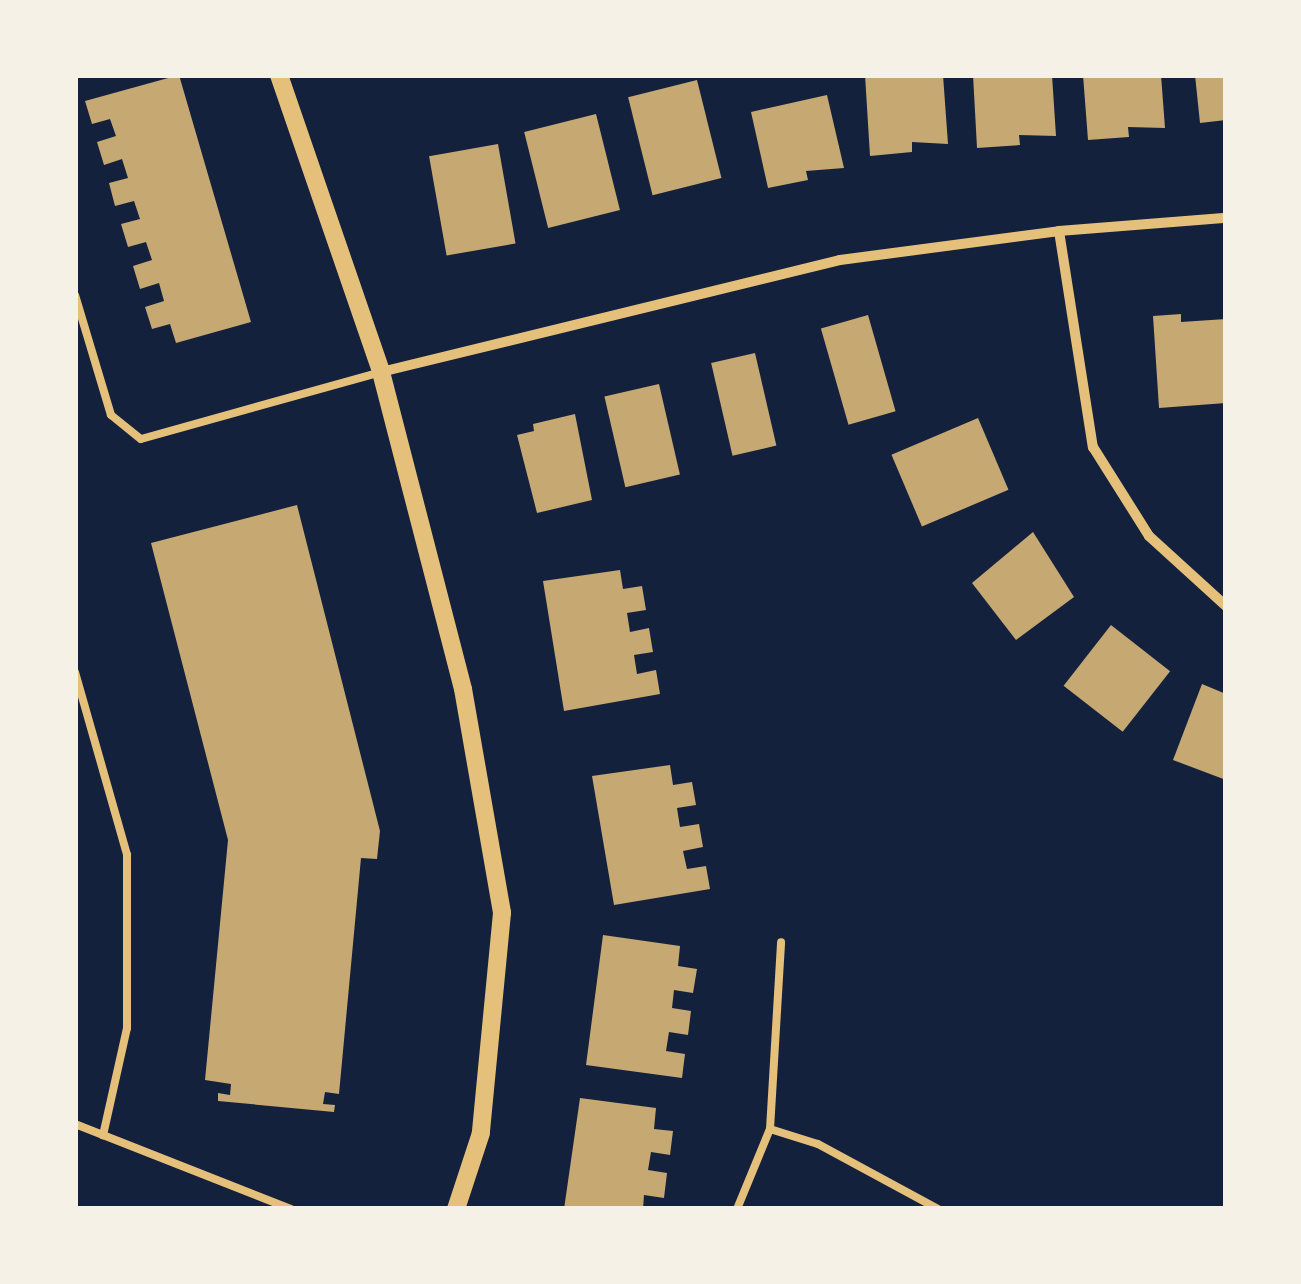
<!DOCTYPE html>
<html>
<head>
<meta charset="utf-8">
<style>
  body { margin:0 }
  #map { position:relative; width:1301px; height:1284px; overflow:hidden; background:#14213d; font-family:"Golos Text",sans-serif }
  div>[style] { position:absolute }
  .building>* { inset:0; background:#c6a872; transform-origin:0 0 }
  .service>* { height:8px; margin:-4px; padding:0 4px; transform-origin:4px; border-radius:4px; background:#e5c07b }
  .minor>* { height:10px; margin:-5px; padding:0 5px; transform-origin:5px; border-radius:5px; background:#e5c07b }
  .tertiary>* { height:18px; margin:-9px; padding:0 9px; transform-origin:9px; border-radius:9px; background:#e5c07b }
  span { translate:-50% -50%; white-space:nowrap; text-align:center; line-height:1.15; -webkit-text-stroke:10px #f6f1e7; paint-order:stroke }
  .frame { position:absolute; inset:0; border:78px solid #f6f1e7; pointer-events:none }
</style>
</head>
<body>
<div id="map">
  <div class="building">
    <i style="clip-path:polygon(179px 75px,251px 322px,176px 343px,170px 324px,152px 329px,145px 307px,164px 301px,159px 283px,140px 289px,133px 266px,152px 260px,146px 242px,128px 247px,121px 224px,140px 219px,134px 201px,115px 206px,109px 183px,128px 178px,122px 159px,104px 165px,97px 142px,116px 136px,110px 119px,92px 124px,85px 101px)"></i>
    <i style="clip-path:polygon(865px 75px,943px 75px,948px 144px,912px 142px,912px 152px,870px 156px)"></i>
    <i style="clip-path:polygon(973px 75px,1052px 75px,1056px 136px,1019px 135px,1020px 145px,977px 148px)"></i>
    <i style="clip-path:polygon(1083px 75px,1161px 75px,1165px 128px,1128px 127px,1129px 137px,1088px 140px)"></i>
    <i style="clip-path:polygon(1195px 75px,1226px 75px,1226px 120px,1200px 123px)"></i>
    <i style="left:697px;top:80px;width:101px;height:71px;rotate:76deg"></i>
    <i style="clip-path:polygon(827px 95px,844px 168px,806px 171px,808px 180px,768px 188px,751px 112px)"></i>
    <i style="left:596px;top:114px;width:99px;height:74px;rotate:76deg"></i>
    <i style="left:498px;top:144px;width:101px;height:70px;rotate:80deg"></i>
    <i style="clip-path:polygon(1181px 314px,1181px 322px,1226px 319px,1226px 403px,1159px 408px,1153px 316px)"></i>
    <i style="left:868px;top:315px;width:100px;height:49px;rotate:74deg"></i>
    <i style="left:755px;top:353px;width:95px;height:45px;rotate:77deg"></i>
    <i style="left:659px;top:384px;width:93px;height:56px;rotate:77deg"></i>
    <i style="clip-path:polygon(575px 414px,592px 500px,537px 513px,517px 435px,534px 431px,533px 424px)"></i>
    <i style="left:978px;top:418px;width:78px;height:94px;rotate:67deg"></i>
    <i style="clip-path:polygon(297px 505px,380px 831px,377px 859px,361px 858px,339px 1094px,325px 1092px,323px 1104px,335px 1105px,334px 1112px,218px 1101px,218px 1093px,230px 1095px,231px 1084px,205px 1080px,228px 840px,151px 543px)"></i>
    <i style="clip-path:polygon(1033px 532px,1074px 597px,1016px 640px,972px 583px)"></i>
    <i style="clip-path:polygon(620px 570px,623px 589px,642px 586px,646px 610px,627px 613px,630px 632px,649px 628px,653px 652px,634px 655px,637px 674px,656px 670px,660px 694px,564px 711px,543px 581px)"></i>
    <i style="left:1111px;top:625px;width:75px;height:77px;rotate:38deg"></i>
    <i style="clip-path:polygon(1202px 684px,1226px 694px,1226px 780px,1173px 760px)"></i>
    <i style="clip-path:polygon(670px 765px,673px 785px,692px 782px,696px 805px,677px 808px,680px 827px,699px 824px,703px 847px,683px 851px,687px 869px,706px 866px,710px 889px,614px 905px,592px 776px)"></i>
    <i style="clip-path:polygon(603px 935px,680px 946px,678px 966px,697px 969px,693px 993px,674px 990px,672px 1008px,691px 1011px,688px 1035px,669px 1032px,666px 1051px,685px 1054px,682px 1078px,586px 1065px)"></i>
    <i style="clip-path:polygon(580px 1098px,656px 1108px,654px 1129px,673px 1131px,670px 1155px,651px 1152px,648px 1170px,667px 1173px,664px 1198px,644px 1195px,643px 1209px,564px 1209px)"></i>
  </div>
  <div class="service">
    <i style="left:75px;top:295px;width:125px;rotate:73.3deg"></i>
    <i style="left:111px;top:415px;width:38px;rotate:39deg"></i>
    <i style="left:141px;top:439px;width:249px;rotate:-15.6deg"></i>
    <i style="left:75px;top:672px;width:190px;rotate:74.1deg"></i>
    <i style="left:127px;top:855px;width:173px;rotate:90deg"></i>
    <i style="left:127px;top:1028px;width:110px;rotate:102.6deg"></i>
    <i style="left:75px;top:1124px;width:232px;rotate:21.5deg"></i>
    <i style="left:770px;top:1129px;width:50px;rotate:17.4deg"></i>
    <i style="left:818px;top:1144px;width:136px;rotate:28.4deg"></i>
    <i style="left:737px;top:1209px;width:87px;rotate:-67.6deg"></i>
    <i style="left:770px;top:1129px;width:187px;rotate:-86.6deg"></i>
  </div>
  <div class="minor">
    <i style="left:1059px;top:231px;width:219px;rotate:81.1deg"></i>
    <i style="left:1093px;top:447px;width:105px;rotate:57.8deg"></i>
    <i style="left:1149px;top:536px;width:104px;rotate:42.3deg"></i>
    <i style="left:381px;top:372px;width:472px;rotate:-13.7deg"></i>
    <i style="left:840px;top:260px;width:221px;rotate:-7.5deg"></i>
    <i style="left:1059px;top:231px;width:168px;rotate:-4.5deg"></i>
  </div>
  <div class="tertiary">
    <i style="left:279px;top:75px;width:314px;rotate:71deg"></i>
    <i style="left:381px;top:372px;width:327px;rotate:75.5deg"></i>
    <i style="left:463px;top:689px;width:227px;rotate:80.1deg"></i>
    <i style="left:502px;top:913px;width:221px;rotate:95.5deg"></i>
    <i style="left:481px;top:1133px;width:80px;rotate:108.2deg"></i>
  </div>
  <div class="frame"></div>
</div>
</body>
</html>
